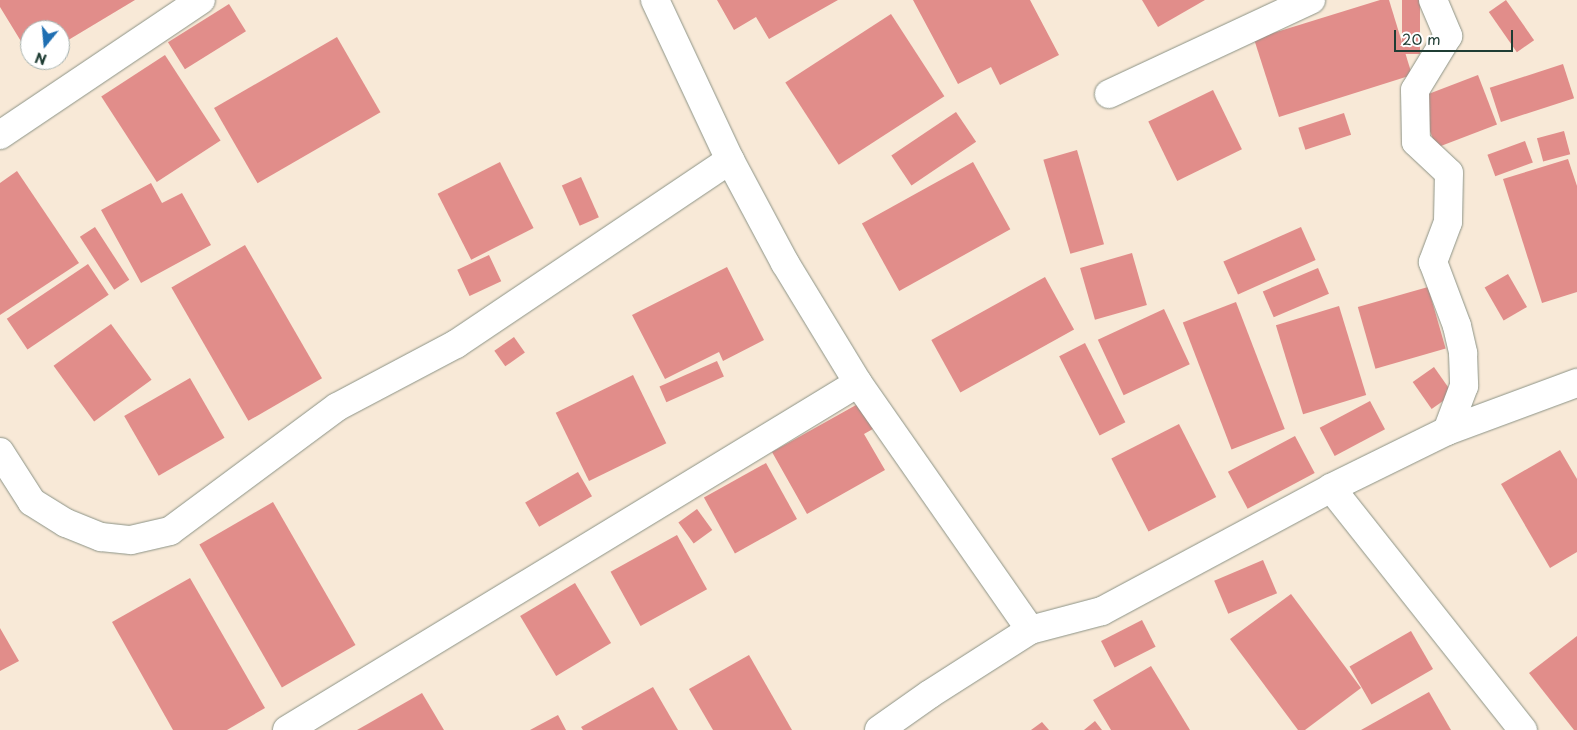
<!DOCTYPE html>
<html>
<head>
<meta charset="utf-8">
<style>
  body { margin:0 }
  #map { position:relative; width:1577px; height:730px; overflow:hidden; background:#f8e9d7; font-family:"Playpen Sans",sans-serif }
  div>[style] { position:absolute }
  .building>* { inset:0; background:#e18d8a; transform-origin:0 0 }
  .roads { filter:drop-shadow(0 0 1px #8c9386) drop-shadow(0 0 1px #8c9386) }
  .minor>* { height:28px; margin:-14px; padding:0 14px; transform-origin:14px; border-radius:14px; background:#fff }
  span { translate:-50% -50%; white-space:nowrap; text-align:center; line-height:1.15; -webkit-text-stroke:4px #fff; paint-order:stroke }
  .north { position:absolute; left:20px; top:20px; width:50px; height:50px; box-sizing:border-box; background:#fff; border:1px solid #a5b1ae; border-radius:50%; rotate:197deg; font-size:14px; font-weight:700; line-height:20px; text-align:center; color:#1f3d34 }
  .north::after { content:''; display:block; margin:auto; width:18px; height:22px; background:#1f6fb2; clip-path:polygon(50% 0,100% 100%,50% 72%,0 100%) }
  .scale { position:absolute; left:1394px; top:30px; width:119px; height:22px; box-sizing:border-box; border:2px solid #1f3d34; border-top:0; padding-left:6px; font-size:15px; line-height:18px; white-space:nowrap; color:#1f3d34; -webkit-text-stroke:4px #fff; paint-order:stroke }
</style>
</head>
<body>
<div id="map">
  <div class="building">
    <i style="clip-path:polygon(0 0,135px 0,60px 45px,60px 30px,30px 30px,30px 56px,0 7px)"></i>
    <i style="clip-path:polygon(717px 0,838px 0,769px 39px,756px 17px,734px 30px)"></i>
    <i style="clip-path:polygon(913px 0,1030px 0,1059px 55px,1000px 85px,991px 67px,958px 84px)"></i>
    <i style="clip-path:polygon(1142px 0,1205px 0,1158px 27px)"></i>
    <i style="clip-path:polygon(1380px 0,1389px 0,1412px 75px,1279px 117px,1254px 39px)"></i>
    <i style="left:1402px;top:0;width:18px;height:54px"></i>
    <i style="left:1506px;top:0;width:49px;height:21px;rotate:55deg"></i>
    <i style="left:229px;top:4px;width:32px;height:72px;rotate:58deg"></i>
    <i style="left:891px;top:14px;width:98px;height:126px;rotate:57deg"></i>
    <i style="left:337px;top:37px;width:87px;height:142px;rotate:60deg"></i>
    <i style="left:165px;top:55px;width:102px;height:76px;rotate:57deg"></i>
    <i style="left:1563px;top:64px;width:36px;height:77px;rotate:72deg"></i>
    <i style="left:1478px;top:75px;width:53px;height:65px;rotate:69deg"></i>
    <i style="left:1213px;top:90px;width:66px;height:72px;rotate:64deg"></i>
    <i style="left:956px;top:112px;width:36px;height:78px;rotate:56deg"></i>
    <i style="left:1344px;top:113px;width:23px;height:48px;rotate:72deg"></i>
    <i style="left:1564px;top:131px;width:24px;height:28px;rotate:75deg"></i>
    <i style="left:1525px;top:141px;width:23px;height:40px;rotate:70deg"></i>
    <i style="left:1077px;top:150px;width:98px;height:35px;rotate:74deg"></i>
    <i style="clip-path:polygon(1568px 159px,1577px 186px,1577px 292px,1542px 303px,1503px 179px)"></i>
    <i style="left:500px;top:162px;width:74px;height:70px;rotate:63deg"></i>
    <i style="left:973px;top:162px;width:77px;height:127px;rotate:61deg"></i>
    <i style="clip-path:polygon(17px 171px,79px 263px,0 315px,0 183px)"></i>
    <i style="left:581px;top:177px;width:44px;height:21px;rotate:66deg"></i>
    <i style="clip-path:polygon(151px 183px,162px 203px,182px 193px,211px 245px,141px 283px,101px 210px)"></i>
    <i style="left:95px;top:227px;width:63px;height:18px;rotate:57deg"></i>
    <i style="left:1301px;top:227px;width:36px;height:85px;rotate:66deg"></i>
    <i style="left:245px;top:245px;width:154px;height:85px;rotate:60deg"></i>
    <i style="left:1132px;top:253px;width:54px;height:54px;rotate:74deg"></i>
    <i style="left:489px;top:255px;width:29px;height:35px;rotate:65deg"></i>
    <i style="left:88px;top:264px;width:37px;height:98px;rotate:56deg"></i>
    <i style="clip-path:polygon(727px 267px,764px 340px,723px 361px,719px 352px,665px 379px,632px 315px)"></i>
    <i style="left:1318px;top:268px;width:28px;height:60px;rotate:67deg"></i>
    <i style="left:1508px;top:274px;width:38px;height:27px;rotate:60deg"></i>
    <i style="left:1045px;top:277px;width:60px;height:130px;rotate:61deg"></i>
    <i style="left:1428px;top:287px;width:64px;height:73px;rotate:74deg"></i>
    <i style="left:1236px;top:302px;width:136px;height:57px;rotate:69deg"></i>
    <i style="left:1339px;top:306px;width:93px;height:66px;rotate:73deg"></i>
    <i style="left:1164px;top:309px;width:61px;height:73px;rotate:65deg"></i>
    <i style="left:111px;top:324px;width:69px;height:71px;rotate:54deg"></i>
    <i style="left:514px;top:337px;width:19px;height:24px;rotate:55deg"></i>
    <i style="left:1085px;top:343px;width:89px;height:29px;rotate:63deg"></i>
    <i style="left:717px;top:361px;width:17px;height:63px;rotate:66deg"></i>
    <i style="left:1434px;top:367px;width:33px;height:26px;rotate:55deg"></i>
    <i style="left:633px;top:375px;width:76px;height:86px;rotate:64deg"></i>
    <i style="left:190px;top:378px;width:69px;height:76px;rotate:60deg"></i>
    <i style="clip-path:polygon(865px 400px,880px 425px,864px 434px,885px 470px,807px 514px,772px 452px)"></i>
    <i style="left:1370px;top:401px;width:32px;height:57px;rotate:62deg"></i>
    <i style="left:1179px;top:424px;width:82px;height:76px;rotate:63deg"></i>
    <i style="left:1295px;top:436px;width:42px;height:76px;rotate:62deg"></i>
    <i style="clip-path:polygon(1560px 450px,1577px 479px,1577px 552px,1550px 568px,1501px 484px)"></i>
    <i style="left:766px;top:463px;width:64px;height:71px;rotate:61deg"></i>
    <i style="left:578px;top:472px;width:28px;height:61px;rotate:60deg"></i>
    <i style="left:273px;top:502px;width:165px;height:85px;rotate:60deg"></i>
    <i style="left:697px;top:509px;width:26px;height:23px;rotate:54deg"></i>
    <i style="left:677px;top:535px;width:62px;height:76px;rotate:61deg"></i>
    <i style="left:1263px;top:560px;width:36px;height:53px;rotate:67deg"></i>
    <i style="clip-path:polygon(190px 578px,265px 708px,227px 730px,173px 730px,112px 622px)"></i>
    <i style="left:575px;top:583px;width:70px;height:64px;rotate:59deg"></i>
    <i style="clip-path:polygon(1291px 594px,1361px 688px,1305px 730px,1298px 730px,1230px 639px)"></i>
    <i style="left:1142px;top:620px;width:30px;height:46px;rotate:63deg"></i>
    <i style="clip-path:polygon(0 628px,19px 661px,0 671px)"></i>
    <i style="left:1411px;top:631px;width:44px;height:71px;rotate:60deg"></i>
    <i style="clip-path:polygon(1577px 636px,1577px 730px,1574px 730px,1529px 673px)"></i>
    <i style="clip-path:polygon(749px 655px,792px 730px,713px 730px,689px 689px)"></i>
    <i style="clip-path:polygon(1151px 666px,1190px 730px,1111px 730px,1093px 700px)"></i>
    <i style="clip-path:polygon(653px 687px,678px 730px,583px 730px,581px 727px)"></i>
    <i style="clip-path:polygon(1429px 692px,1451px 730px,1361px 730px)"></i>
    <i style="clip-path:polygon(422px 693px,444px 730px,357px 730px)"></i>
    <i style="clip-path:polygon(558px 715px,566px 730px,530px 730px)"></i>
    <i style="clip-path:polygon(1095px 721px,1102px 730px,1084px 730px)"></i>
    <i style="clip-path:polygon(1042px 722px,1049px 730px,1031px 730px)"></i>
  </div>
  <div class="roads">
    <div class="minor">
      <i style="left:655px;top:0;width:177px;rotate:64.9deg"></i>
      <i style="left:730px;top:160px;width:117px;rotate:61.9deg"></i>
      <i style="left:785px;top:263px;width:140px;rotate:58.7deg"></i>
      <i style="left:858px;top:383px;width:301px;rotate:55.1deg"></i>
      <i style="left:1433px;top:0;width:39px;rotate:67deg"></i>
      <i style="left:1448px;top:36px;width:63px;rotate:121.4deg"></i>
      <i style="left:1415px;top:90px;width:52px;rotate:88.9deg"></i>
      <i style="left:1416px;top:142px;width:45px;rotate:43.2deg"></i>
      <i style="left:1449px;top:173px;width:49px;rotate:91.2deg"></i>
      <i style="left:1448px;top:222px;width:43px;rotate:110.6deg"></i>
      <i style="left:1433px;top:262px;width:68px;rotate:69.4deg"></i>
      <i style="left:1457px;top:326px;width:28px;rotate:77deg"></i>
      <i style="left:1463px;top:353px;width:33px;rotate:88deg"></i>
      <i style="left:1464px;top:386px;width:48px;rotate:110.7deg"></i>
      <i style="left:1109px;top:94px;width:223px;rotate:-25deg"></i>
      <i style="left:0;top:135px;width:242px;rotate:-33.9deg"></i>
      <i style="left:0;top:452px;width:59px;rotate:57.4deg"></i>
      <i style="left:32px;top:502px;width:40px;rotate:32deg"></i>
      <i style="left:66px;top:523px;width:38px;rotate:22deg"></i>
      <i style="left:101px;top:537px;width:30px;rotate:6deg"></i>
      <i style="left:131px;top:540px;width:40px;rotate:-13deg"></i>
      <i style="left:170px;top:531px;width:208px;rotate:-36.6deg"></i>
      <i style="left:337px;top:407px;width:135px;rotate:-27.9deg"></i>
      <i style="left:456px;top:344px;width:330px;rotate:-33.9deg"></i>
      <i style="left:1331px;top:488px;width:309px;rotate:51.6deg"></i>
      <i style="left:287px;top:730px;width:668px;rotate:-31.29deg"></i>
      <i style="left:879px;top:730px;width:62px;rotate:-35.2deg"></i>
      <i style="left:930px;top:694px;width:119px;rotate:-32.6deg"></i>
      <i style="left:1030px;top:630px;width:74px;rotate:-14.8deg"></i>
      <i style="left:1102px;top:611px;width:260px;rotate:-28.2deg"></i>
      <i style="left:1331px;top:488px;width:129px;rotate:-26.2deg"></i>
      <i style="left:1447px;top:431px;width:139px;rotate:-20.3deg"></i>
    </div>
  </div>
  <div class="north">N</div>
  <div class="scale">20 m</div>
</div>
</body>
</html>
